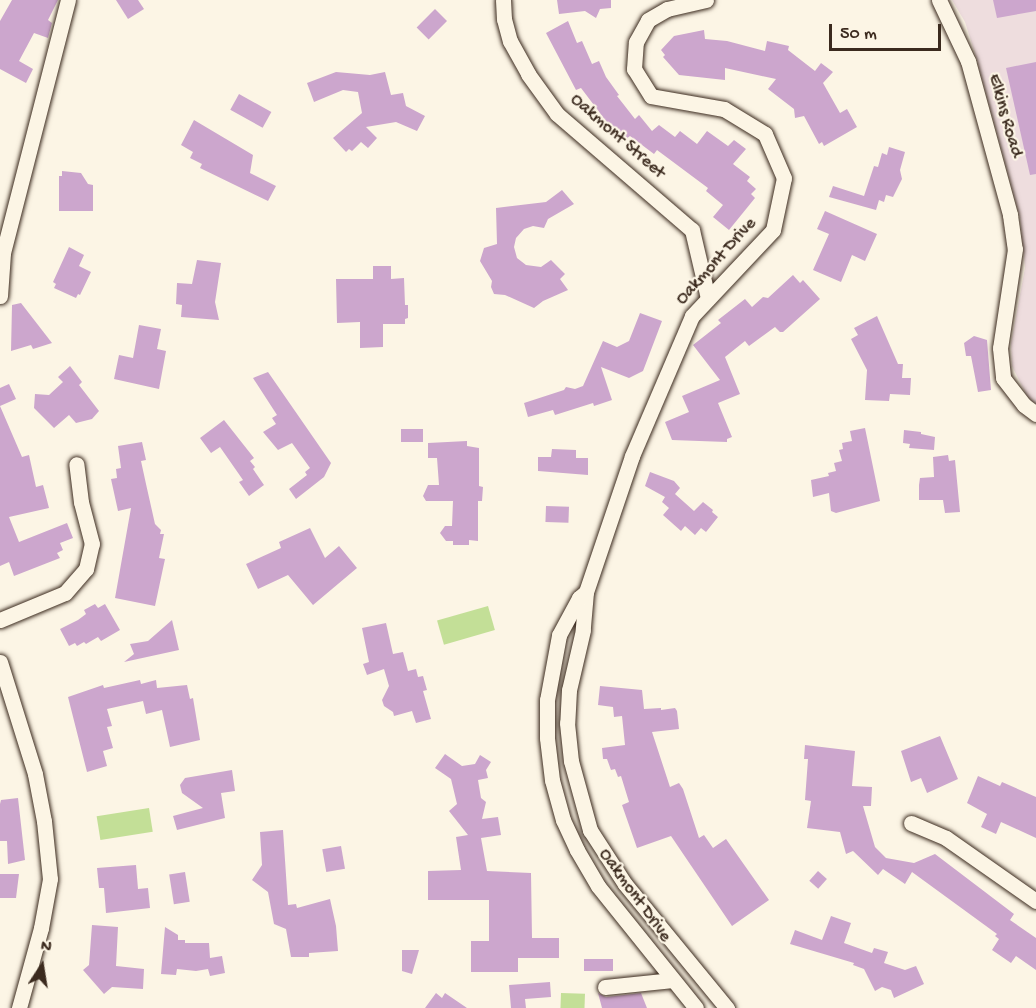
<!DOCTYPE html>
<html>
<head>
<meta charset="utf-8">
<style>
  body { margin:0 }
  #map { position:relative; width:1036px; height:1008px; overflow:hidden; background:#fcf5e5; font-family:"Gochi Hand",sans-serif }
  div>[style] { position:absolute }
  .built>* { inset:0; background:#eeddde }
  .green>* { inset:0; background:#c3df97; transform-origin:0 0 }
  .building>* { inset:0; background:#cca6cd; transform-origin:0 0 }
  .roads { filter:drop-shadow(0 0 2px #3b2a1e) drop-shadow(0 0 2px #3b2a1e) }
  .minor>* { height:15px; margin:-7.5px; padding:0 7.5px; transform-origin:7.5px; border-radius:7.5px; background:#fcf5e5 }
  span { translate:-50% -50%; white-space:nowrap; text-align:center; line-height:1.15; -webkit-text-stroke:4.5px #fcf5e5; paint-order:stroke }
  .street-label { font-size:18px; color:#3b2a1e }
  .north { position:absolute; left:12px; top:936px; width:60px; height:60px; -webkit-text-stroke:4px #fcf5e5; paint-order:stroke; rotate:12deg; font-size:16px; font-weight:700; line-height:24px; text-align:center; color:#3b2a1e }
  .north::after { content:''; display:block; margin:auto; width:21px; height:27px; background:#3b2a1e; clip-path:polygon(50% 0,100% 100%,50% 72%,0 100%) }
  .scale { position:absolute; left:829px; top:24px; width:112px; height:27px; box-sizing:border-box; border:3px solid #3b2a1e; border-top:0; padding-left:8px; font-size:18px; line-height:21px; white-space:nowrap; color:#3b2a1e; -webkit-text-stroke:4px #fcf5e5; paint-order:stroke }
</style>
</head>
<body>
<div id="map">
  <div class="built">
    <i style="clip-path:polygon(952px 0,1036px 0,1036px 404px,1028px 398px,1012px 366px,1011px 343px,1025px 268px,1020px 217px,977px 60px,965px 22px)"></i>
  </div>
  <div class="green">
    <i style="left:488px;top:606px;width:25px;height:53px;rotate:74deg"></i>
    <i style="left:149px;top:808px;width:24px;height:53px;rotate:81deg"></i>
    <i style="left:561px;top:993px;width:24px;height:15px;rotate:2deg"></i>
  </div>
  <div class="building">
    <i style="clip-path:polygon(12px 0,58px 0,48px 20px,52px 23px,48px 38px,34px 33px,19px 61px,33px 69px,26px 83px,0 69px,0 21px)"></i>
    <i style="clip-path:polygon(116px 0,138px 0,144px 9px,128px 19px)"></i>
    <i style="clip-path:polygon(557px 0,611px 0,611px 8px,600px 9px,596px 18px,585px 11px,559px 14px)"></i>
    <i style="clip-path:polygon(993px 0,1036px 0,1036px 11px,997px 18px)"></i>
    <i style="left:435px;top:9px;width:17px;height:26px;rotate:45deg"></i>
    <i style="clip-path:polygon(568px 21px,577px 43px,582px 41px,592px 64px,599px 61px,606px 77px,619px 95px,617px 96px,635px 119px,639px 115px,652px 131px,659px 125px,675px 137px,680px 131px,697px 144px,707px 131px,728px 146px,734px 140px,746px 149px,733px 164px,750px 177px,747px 181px,756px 189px,751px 194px,755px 198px,729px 230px,713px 217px,723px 205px,706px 191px,708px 188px,657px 150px,654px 154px,630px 136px,622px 142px,581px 88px,576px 90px,546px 33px)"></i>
    <i style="clip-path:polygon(704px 30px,705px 39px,727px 41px,765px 51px,767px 41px,789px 46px,788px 50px,815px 71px,821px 63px,833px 72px,823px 83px,840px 113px,847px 109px,857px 127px,824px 146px,822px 142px,819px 144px,804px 116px,795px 118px,794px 109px,768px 89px,776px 79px,725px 68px,725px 80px,679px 75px,663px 57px,665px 55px,661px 50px,674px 36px)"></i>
    <i style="clip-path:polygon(1036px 62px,1036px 174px,1030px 175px,1006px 68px)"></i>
    <i style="clip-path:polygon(336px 72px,370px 75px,385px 72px,391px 95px,403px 93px,406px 106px,425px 116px,417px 131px,396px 122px,366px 127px,377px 138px,368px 148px,361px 142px,352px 151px,349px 149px,346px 152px,333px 138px,362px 113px,358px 92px,343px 90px,314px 102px,307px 83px)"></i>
    <i style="left:239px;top:94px;width:37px;height:18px;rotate:29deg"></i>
    <i style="clip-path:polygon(194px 120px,253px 155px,250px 173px,276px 186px,268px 201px,200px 168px,202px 164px,190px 158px,193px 152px,181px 145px)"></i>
    <i style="clip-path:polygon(889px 147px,905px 152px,900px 170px,902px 179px,893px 197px,886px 195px,884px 202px,879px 200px,876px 210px,829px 197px,833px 186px,864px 196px,874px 166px,878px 167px,882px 153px,887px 155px)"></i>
    <i style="clip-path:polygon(62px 171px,81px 173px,88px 184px,93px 185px,93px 211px,59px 211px,59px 176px,62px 176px)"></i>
    <i style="clip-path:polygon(562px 190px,574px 204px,548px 219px,544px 228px,533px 226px,524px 229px,516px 238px,514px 247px,517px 258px,526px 265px,541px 267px,551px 260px,565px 274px,560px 279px,568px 290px,543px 301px,534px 308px,505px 295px,494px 294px,491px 287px,492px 281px,480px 261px,484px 248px,497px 244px,496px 208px,546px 202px)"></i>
    <i style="clip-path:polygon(825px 211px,877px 234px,865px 261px,852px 255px,841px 282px,813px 270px,829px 234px,817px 229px)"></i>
    <i style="clip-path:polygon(69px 247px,84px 255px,79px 266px,91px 272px,80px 295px,78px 294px,76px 298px,54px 288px,56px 284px,53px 282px)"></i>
    <i style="clip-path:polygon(197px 260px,221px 263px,215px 302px,219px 320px,181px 317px,182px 305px,176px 304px,177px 283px,192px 284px)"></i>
    <i style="clip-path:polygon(373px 266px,391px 266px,391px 279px,404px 278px,405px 305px,408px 305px,408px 318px,405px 319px,405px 324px,383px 324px,383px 347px,360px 348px,360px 322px,337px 323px,336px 279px,373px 279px)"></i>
    <i style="clip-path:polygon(793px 275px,800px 283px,803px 280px,820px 299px,783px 332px,780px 332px,775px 327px,749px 346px,745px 341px,725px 357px,740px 394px,718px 403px,732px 437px,727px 439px,727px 442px,672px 440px,665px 422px,689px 412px,682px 396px,720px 380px,693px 345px,721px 323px,718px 320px,745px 299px,752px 307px,763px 297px,768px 298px)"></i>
    <i style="clip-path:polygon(21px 303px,52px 343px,33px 349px,31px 345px,11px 351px,12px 305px)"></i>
    <i style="clip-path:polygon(640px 313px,662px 321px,643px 371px,629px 378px,601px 367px,612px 400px,594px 406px,593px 403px,555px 415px,553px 410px,528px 417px,524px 403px,564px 390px,566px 387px,575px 389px,583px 386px,603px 341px,617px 347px,629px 341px)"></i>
    <i style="clip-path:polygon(877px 316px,898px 364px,903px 364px,902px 378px,911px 378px,910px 395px,890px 394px,889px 401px,865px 400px,867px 370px,851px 339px,858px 335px,854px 328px)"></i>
    <i style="clip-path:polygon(139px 325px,161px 329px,157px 349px,166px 351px,159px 389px,114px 379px,119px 355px,133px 358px)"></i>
    <i style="clip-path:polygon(974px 336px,987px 340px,991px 390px,978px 392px,971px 356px,966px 356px,964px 343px)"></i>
    <i style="clip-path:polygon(70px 366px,82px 382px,79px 385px,99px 411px,92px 419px,76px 423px,69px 415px,54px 428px,34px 408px,35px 394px,49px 395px,63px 382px,58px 377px)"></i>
    <i style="clip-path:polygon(268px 372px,331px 463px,324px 477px,296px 499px,289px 489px,307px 475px,305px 472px,310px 468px,292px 443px,278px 450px,263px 432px,276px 424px,272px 418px,277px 415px,253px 378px)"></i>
    <i style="clip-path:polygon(9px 384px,16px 399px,0 406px,22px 457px,29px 455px,36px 487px,43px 485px,49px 508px,9px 517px,19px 542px,67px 523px,73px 538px,60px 543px,63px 550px,57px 553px,60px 558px,14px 576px,9px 562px,0 566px,0 388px)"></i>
    <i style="clip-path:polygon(224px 420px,254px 458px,250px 461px,255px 467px,253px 469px,264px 485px,249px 496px,239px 482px,243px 480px,220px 447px,211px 453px,200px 438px)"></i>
    <i style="clip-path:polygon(865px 428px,880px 501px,836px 513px,831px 511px,829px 493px,813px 497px,811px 480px,829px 476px,828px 473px,836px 471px,834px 463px,842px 461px,839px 450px,843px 449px,842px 443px,852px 441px,850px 431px)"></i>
    <i style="left:401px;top:429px;width:22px;height:13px"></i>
    <i style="clip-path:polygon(904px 430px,921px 432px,921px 434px,935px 437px,934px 450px,909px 448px,910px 444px,903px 443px)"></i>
    <i style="clip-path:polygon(467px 441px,467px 446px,479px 448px,479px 486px,483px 487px,482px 501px,478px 501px,478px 541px,469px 540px,469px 545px,453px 545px,453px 541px,446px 541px,440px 533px,445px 526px,452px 526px,453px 501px,426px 501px,423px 496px,428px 485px,439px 485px,437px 458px,428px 458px,428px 443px)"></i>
    <i style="clip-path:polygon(142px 442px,146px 460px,141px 461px,146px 484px,155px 524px,161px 530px,160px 534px,164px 534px,159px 558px,165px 559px,155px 606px,115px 598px,131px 508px,118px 511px,111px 479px,117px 478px,116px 469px,121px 468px,118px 446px)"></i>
    <i style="clip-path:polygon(552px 449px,576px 450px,576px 458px,588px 458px,588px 475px,538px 471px,538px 457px,551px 457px)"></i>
    <i style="clip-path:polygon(948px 455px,949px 461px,955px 460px,960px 512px,945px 513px,943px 500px,919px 500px,919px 485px,920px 478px,934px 477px,933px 457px)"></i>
    <i style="clip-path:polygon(650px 472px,674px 481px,680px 488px,675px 494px,694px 511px,703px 502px,713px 510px,712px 512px,718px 517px,706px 532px,701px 528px,695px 535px,685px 526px,681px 531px,663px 515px,669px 508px,662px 502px,665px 497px,645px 486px)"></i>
    <i style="left:546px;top:506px;width:23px;height:16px;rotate:2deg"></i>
    <i style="clip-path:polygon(310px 528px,325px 558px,339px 546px,357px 568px,313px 605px,288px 575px,258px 589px,246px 564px,281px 548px,279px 542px)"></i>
    <i style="clip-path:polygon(95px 604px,98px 608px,105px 604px,120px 630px,101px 641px,98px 637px,86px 644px,84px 642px,77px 646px,75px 643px,69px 646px,60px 629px,78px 620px,86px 614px,84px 610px)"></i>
    <i style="clip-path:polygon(172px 620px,179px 650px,124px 662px,134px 654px,130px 644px,148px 641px)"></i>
    <i style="clip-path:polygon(386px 623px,393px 654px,403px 652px,408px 671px,416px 669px,418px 677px,423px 676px,427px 690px,423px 691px,431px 719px,416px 723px,412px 711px,394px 716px,393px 712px,384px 706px,382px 700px,389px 686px,384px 669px,367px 675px,363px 664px,369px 662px,362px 628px)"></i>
    <i style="clip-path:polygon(140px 680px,141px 684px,156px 680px,157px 688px,187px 685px,190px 699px,193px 698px,200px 740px,170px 747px,162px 710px,146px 714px,143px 701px,107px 709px,112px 726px,107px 727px,113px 748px,103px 751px,107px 766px,87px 772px,68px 697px,103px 685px,104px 688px)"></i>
    <i style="clip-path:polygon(600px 686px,642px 690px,644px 709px,661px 708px,661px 710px,675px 708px,677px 711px,679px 729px,652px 732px,670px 787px,679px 783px,683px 789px,699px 838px,704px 835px,713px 848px,726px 839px,769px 900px,732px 926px,671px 836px,637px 848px,622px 805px,629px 802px,621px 776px,618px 777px,615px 769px,611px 770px,607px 759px,603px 759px,602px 748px,625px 745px,622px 716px,614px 717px,613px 707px,598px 705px)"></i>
    <i style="clip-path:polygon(940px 736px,958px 779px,927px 793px,921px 778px,911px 782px,901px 751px)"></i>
    <i style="clip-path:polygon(805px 745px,855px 751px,852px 786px,872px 787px,871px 806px,863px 806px,875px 847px,886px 858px,914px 863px,935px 854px,1014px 914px,1010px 920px,1036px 938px,1036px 970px,1016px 956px,1011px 963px,992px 950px,999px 939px,995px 936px,997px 934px,912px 872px,905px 884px,883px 869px,878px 875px,853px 851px,846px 854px,840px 832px,807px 828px,811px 801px,805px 800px,808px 759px,804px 759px)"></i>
    <i style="clip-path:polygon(445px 754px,462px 766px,475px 764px,480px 755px,491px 762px,486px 770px,488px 778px,478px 780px,481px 798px,486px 802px,482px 819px,498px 817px,501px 835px,481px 838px,487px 871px,531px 873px,532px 938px,559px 938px,559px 958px,518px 958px,518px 972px,471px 972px,471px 941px,489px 941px,489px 900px,428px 900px,428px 871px,461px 870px,456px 837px,468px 835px,449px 811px,457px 804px,451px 779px,435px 768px)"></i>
    <i style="clip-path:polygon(232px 770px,235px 791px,221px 793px,225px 818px,177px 830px,173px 816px,203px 808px,182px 793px,180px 785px,185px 778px)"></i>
    <i style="clip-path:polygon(978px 776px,1000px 786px,1002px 782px,1036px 797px,1036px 838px,1001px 822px,996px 834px,981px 827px,987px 814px,967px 803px)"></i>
    <i style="clip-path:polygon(18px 798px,25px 860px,8px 864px,7px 841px,0 841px,0 804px,1px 800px)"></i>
    <i style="clip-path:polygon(283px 830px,288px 905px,296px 904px,297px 908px,330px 899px,336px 926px,338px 951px,309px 953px,309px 957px,291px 957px,286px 929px,274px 924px,268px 892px,252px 880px,262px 865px,260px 832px)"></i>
    <i style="left:341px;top:846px;width:23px;height:19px;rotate:80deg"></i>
    <i style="clip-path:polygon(136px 865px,138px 889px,148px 888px,150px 908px,106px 913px,104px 888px,99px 888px,97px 868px)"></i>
    <i style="left:818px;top:871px;width:12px;height:13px;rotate:42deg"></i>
    <i style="left:185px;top:872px;width:30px;height:16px;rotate:81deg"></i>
    <i style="clip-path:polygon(0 874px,19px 874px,16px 898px,0 898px)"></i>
    <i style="clip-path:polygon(831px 916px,851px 923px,844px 943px,872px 953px,874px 948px,888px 952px,884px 963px,905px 970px,916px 966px,924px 984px,894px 998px,891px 990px,882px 987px,875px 991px,864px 969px,853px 965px,854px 963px,790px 944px,795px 930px,822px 940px)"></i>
    <i style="clip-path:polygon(92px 925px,118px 927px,116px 966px,144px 969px,143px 989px,112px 987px,104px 994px,83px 970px,89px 965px)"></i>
    <i style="clip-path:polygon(165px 927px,178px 935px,178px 940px,185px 940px,185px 943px,209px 943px,210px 958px,222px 956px,225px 973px,210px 976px,208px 969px,196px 971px,177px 969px,176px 975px,161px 974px)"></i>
    <i style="clip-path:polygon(402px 950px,419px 950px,412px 974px,402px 971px)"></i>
    <i style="left:613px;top:959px;width:12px;height:29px;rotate:90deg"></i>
    <i style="clip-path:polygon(550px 982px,551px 997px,525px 999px,526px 1008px,511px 1008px,509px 985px)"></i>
    <i style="clip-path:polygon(436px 993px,442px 998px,445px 993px,467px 1008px,425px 1008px)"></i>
    <i style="clip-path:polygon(598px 993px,606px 997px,641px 993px,647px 1008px,602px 1008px)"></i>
  </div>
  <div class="roads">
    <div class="minor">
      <i style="left:503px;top:0;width:19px;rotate:87deg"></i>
      <i style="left:504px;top:19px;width:23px;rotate:75deg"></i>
      <i style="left:510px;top:41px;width:38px;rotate:61deg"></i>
      <i style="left:528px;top:74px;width:49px;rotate:54.1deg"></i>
      <i style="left:557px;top:114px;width:178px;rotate:40.7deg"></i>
      <i style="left:692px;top:230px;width:70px;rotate:76.8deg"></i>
      <i style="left:939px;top:0;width:68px;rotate:64.6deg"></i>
      <i style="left:968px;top:61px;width:160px;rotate:74.7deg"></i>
      <i style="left:1010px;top:215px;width:34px;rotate:82deg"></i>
      <i style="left:1015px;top:249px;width:100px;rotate:98.6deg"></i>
      <i style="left:1000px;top:348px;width:30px;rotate:84deg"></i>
      <i style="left:1003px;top:378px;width:34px;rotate:52deg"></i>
      <i style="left:1024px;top:405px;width:15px;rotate:37deg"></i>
      <i style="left:0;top:296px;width:43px;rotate:-86deg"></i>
      <i style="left:3px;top:253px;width:261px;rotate:-75.6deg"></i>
      <i style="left:586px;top:592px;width:38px;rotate:95deg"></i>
      <i style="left:583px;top:630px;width:62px;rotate:103.1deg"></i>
      <i style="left:569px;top:690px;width:33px;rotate:93deg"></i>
      <i style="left:567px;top:723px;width:38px;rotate:84deg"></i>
      <i style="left:571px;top:761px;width:72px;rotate:74.6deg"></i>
      <i style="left:590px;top:830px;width:64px;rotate:57.1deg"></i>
      <i style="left:625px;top:884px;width:161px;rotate:50.6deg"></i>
      <i style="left:0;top:620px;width:70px;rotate:-22.6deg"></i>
      <i style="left:65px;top:593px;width:32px;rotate:-49deg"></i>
      <i style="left:86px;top:569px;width:26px;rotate:-77deg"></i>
      <i style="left:92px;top:544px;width:43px;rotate:-104.7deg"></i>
      <i style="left:81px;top:502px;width:38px;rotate:-97deg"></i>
      <i style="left:0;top:662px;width:117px;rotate:72.6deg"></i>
      <i style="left:35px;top:774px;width:48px;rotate:79.2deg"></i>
      <i style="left:44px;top:821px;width:58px;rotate:84.1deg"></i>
      <i style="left:50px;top:879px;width:50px;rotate:100.4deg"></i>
      <i style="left:41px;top:928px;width:83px;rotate:105.4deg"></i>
      <i style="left:911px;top:823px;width:38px;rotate:23deg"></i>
      <i style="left:946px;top:838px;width:110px;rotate:35deg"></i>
      <i style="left:605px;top:987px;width:68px;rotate:-5.9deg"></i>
      <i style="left:696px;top:1008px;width:156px;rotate:-128.8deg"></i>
      <i style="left:598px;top:886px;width:42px;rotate:-120.3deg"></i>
      <i style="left:577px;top:850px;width:33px;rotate:-115deg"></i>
      <i style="left:563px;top:820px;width:41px;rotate:-105.4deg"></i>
      <i style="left:552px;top:780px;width:42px;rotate:-96.8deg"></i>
      <i style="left:547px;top:738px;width:38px;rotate:-90deg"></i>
      <i style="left:547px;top:700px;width:66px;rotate:-79.5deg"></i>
      <i style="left:559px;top:635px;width:42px;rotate:-61.6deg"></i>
      <i style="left:579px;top:598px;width:9px;rotate:-41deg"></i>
      <i style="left:586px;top:592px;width:144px;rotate:-71.3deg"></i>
      <i style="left:632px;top:456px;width:152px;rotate:-66.8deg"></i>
      <i style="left:692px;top:316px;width:118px;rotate:-46.7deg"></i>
      <i style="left:773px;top:230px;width:53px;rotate:-78.1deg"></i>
      <i style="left:784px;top:178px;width:48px;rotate:-113.4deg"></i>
      <i style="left:765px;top:134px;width:48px;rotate:-148.6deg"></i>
      <i style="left:724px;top:109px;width:74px;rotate:-169.9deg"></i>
      <i style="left:651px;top:96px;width:32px;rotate:-122deg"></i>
      <i style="left:634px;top:69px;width:27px;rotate:-86deg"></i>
      <i style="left:636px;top:42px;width:25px;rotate:-61deg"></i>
      <i style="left:648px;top:20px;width:22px;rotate:-30deg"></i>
      <i style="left:667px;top:9px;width:40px;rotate:-13deg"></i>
    </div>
  </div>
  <div class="street-label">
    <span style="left:1004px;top:116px;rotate:74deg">Elkins Road</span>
    <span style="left:617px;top:137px;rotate:41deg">Oakmont Street</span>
    <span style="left:717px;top:262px;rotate:-48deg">Oakmont Drive</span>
    <span style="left:634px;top:896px;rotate:54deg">Oakmont Drive</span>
  </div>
  <div class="north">N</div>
  <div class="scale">50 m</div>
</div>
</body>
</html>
